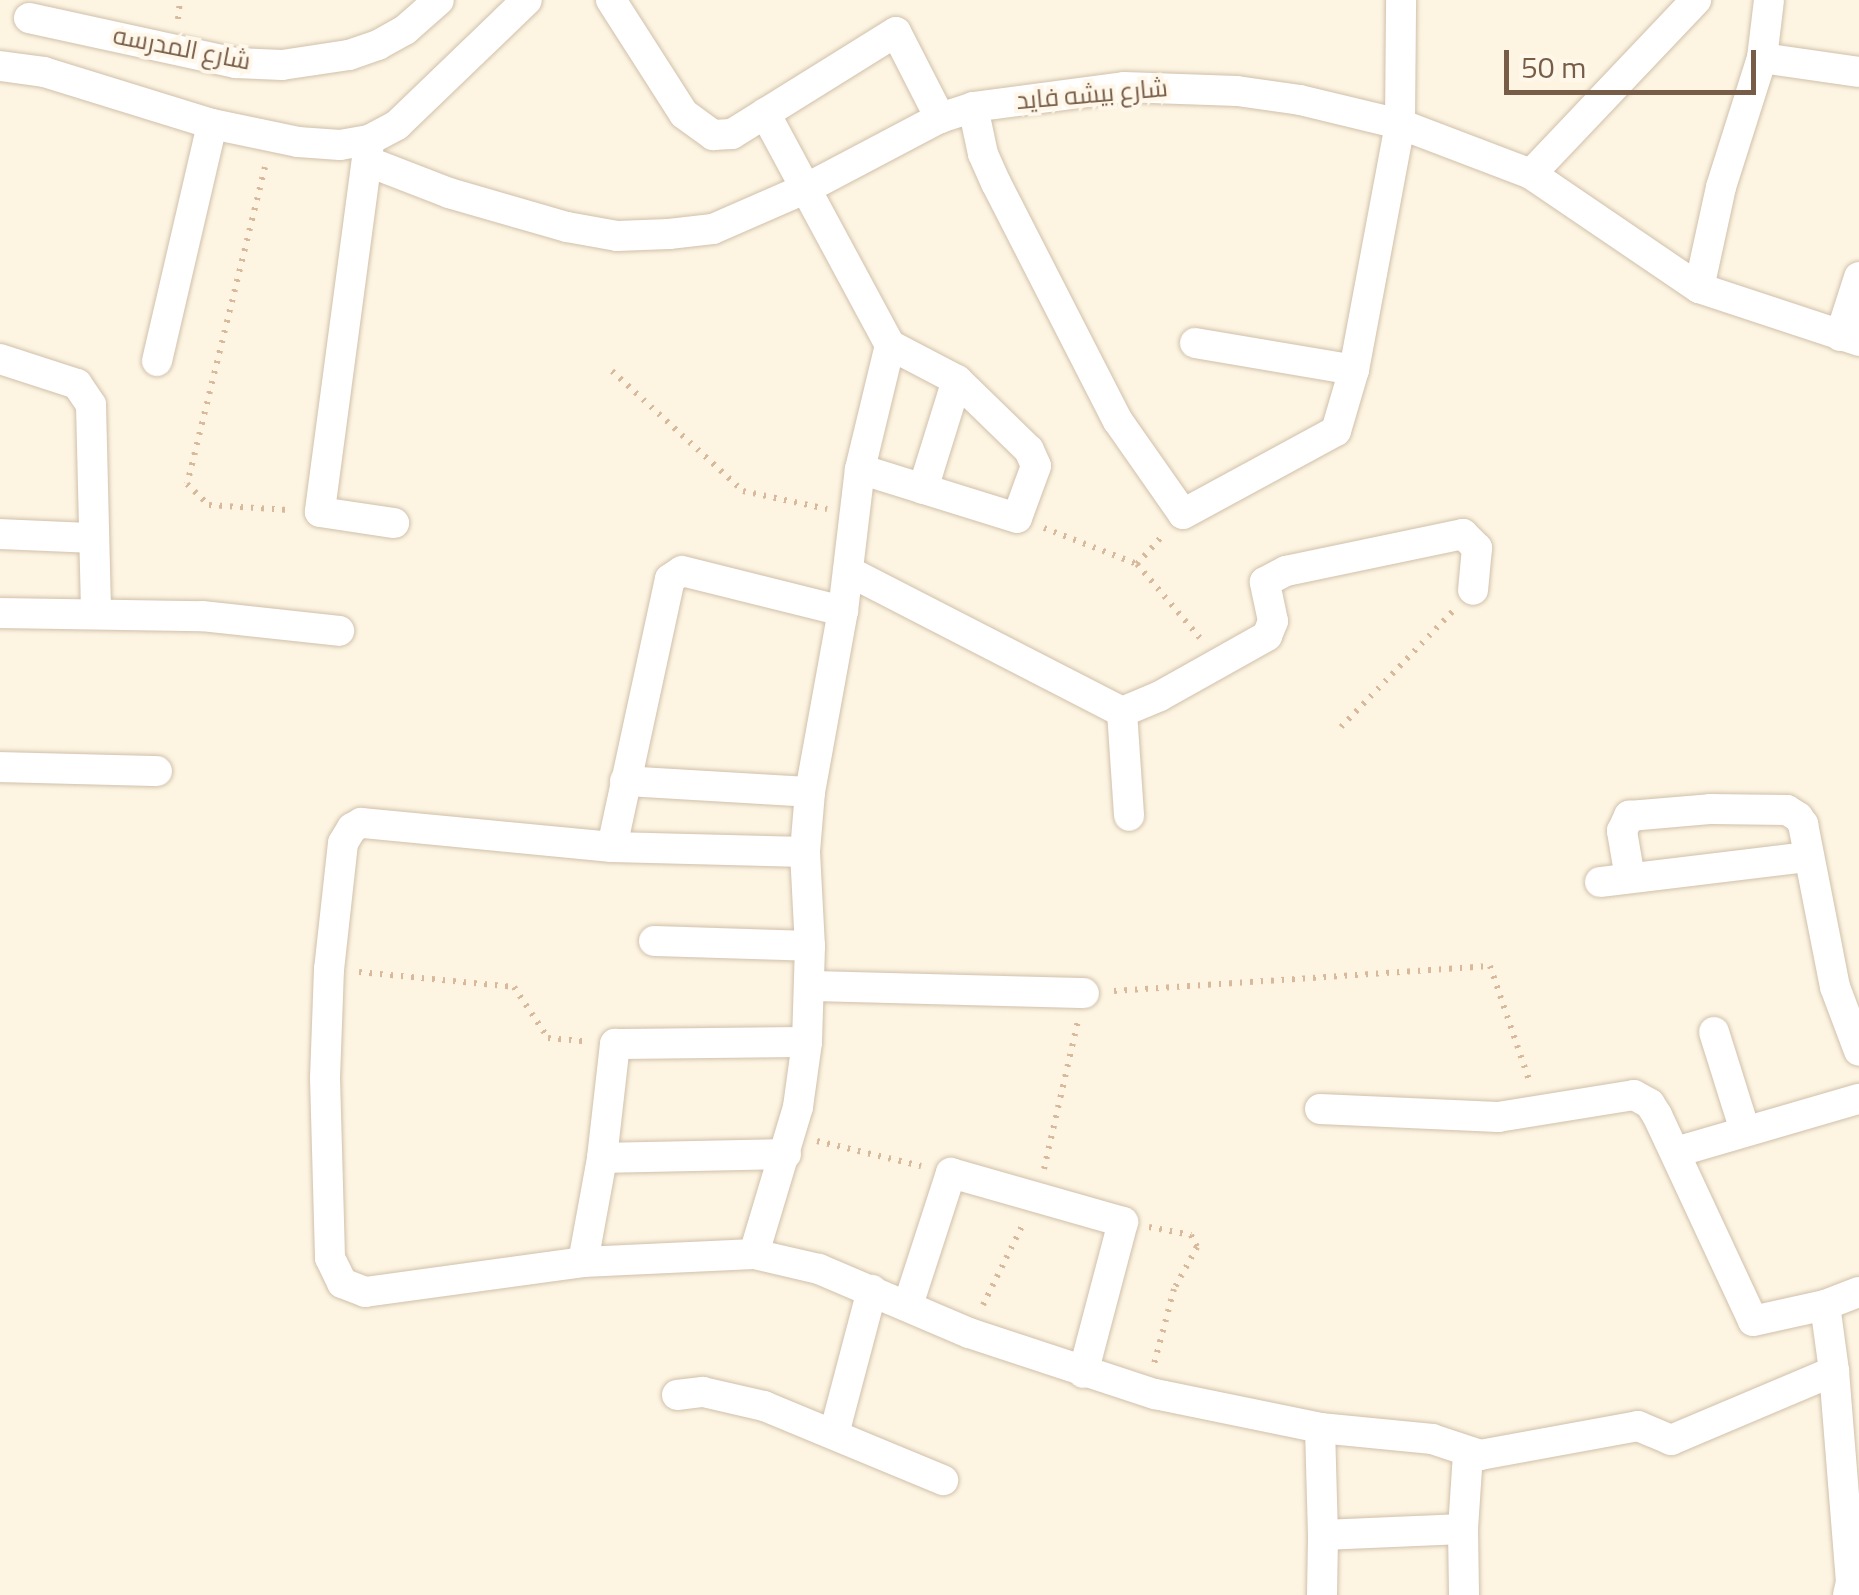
<!DOCTYPE html>
<html>
<head>
<meta charset="utf-8">
<style>
  body { margin:0 }
  #map { position:relative; width:1859px; height:1595px; overflow:hidden; background:#fdf5e2; font-family:"Titillium Web",Cairo,sans-serif }
  div>[style] { position:absolute }
  .path>* { height:6px; margin-top:-3px; transform-origin:0; background:repeating-linear-gradient(90deg,#d9b99c 0 2.5px,transparent 0 10.5px) }
  .roads { filter:drop-shadow(0 0 2px #d1c0ab) drop-shadow(0 0 2px #d1c0ab) }
  .street>* { height:30px; margin:-15px; padding:0 15px; transform-origin:15px; border-radius:15px; background:#fff }
  span { translate:-50% -50%; white-space:nowrap; text-align:center; line-height:1.15; -webkit-text-stroke:8px #fff8ea; paint-order:stroke }
  .street-label { font-size:25px; color:#775c47 }
  .scale { position:absolute; left:1504px; top:50px; width:252px; height:45px; box-sizing:border-box; border:5px solid #775c47; border-top:0; padding-left:12px; font-size:30px; line-height:35px; white-space:nowrap; color:#775c47; -webkit-text-stroke:8px #fff8ea; paint-order:stroke }
</style>
</head>
<body>
<div id="map">
  <div class="path">
    <i style="left:178px;top:19px;width:19px;rotate:-84deg"></i>
    <i style="left:265px;top:167px;width:326px;rotate:103.8deg"></i>
    <i style="left:187px;top:484px;width:30px;rotate:44deg"></i>
    <i style="left:209px;top:505px;width:80px;rotate:3.6deg"></i>
    <i style="left:612px;top:371px;width:178px;rotate:42.5deg"></i>
    <i style="left:743px;top:491px;width:86px;rotate:12.1deg"></i>
    <i style="left:1044px;top:528px;width:100px;rotate:21.2deg"></i>
    <i style="left:1137px;top:564px;width:97px;rotate:49.6deg"></i>
    <i style="left:1137px;top:564px;width:39px;rotate:-48deg"></i>
    <i style="left:1341px;top:727px;width:164px;rotate:-46deg"></i>
    <i style="left:359px;top:972px;width:156px;rotate:5.5deg"></i>
    <i style="left:514px;top:987px;width:61px;rotate:56.3deg"></i>
    <i style="left:548px;top:1038px;width:36px;rotate:5deg"></i>
    <i style="left:1114px;top:991px;width:377px;rotate:-3.8deg"></i>
    <i style="left:1490px;top:966px;width:120px;rotate:71.1deg"></i>
    <i style="left:817px;top:1141px;width:107px;rotate:13.5deg"></i>
    <i style="left:1044px;top:1169px;width:153px;rotate:-77.1deg"></i>
    <i style="left:1149px;top:1227px;width:43px;rotate:10.8deg"></i>
    <i style="left:1191px;top:1235px;width:13px;rotate:63deg"></i>
    <i style="left:1197px;top:1247px;width:48px;rotate:118.7deg"></i>
    <i style="left:1174px;top:1289px;width:78px;rotate:104.9deg"></i>
    <i style="left:983px;top:1305px;width:93px;rotate:-63.7deg"></i>
  </div>
  <div class="roads">
    <div class="street">
      <i style="left:611px;top:0;width:135px;rotate:57.4deg"></i>
      <i style="left:684px;top:114px;width:36px;rotate:36deg"></i>
      <i style="left:713px;top:135px;width:19px;rotate:-3deg"></i>
      <i style="left:732px;top:134px;width:193px;rotate:-31.9deg"></i>
      <i style="left:896px;top:32px;width:97px;rotate:62.9deg"></i>
      <i style="left:29px;top:18px;width:212px;rotate:12.3deg"></i>
      <i style="left:236px;top:63px;width:46px;rotate:2.5deg"></i>
      <i style="left:282px;top:65px;width:68px;rotate:-8.5deg"></i>
      <i style="left:349px;top:55px;width:31px;rotate:-19deg"></i>
      <i style="left:378px;top:45px;width:31px;rotate:-29deg"></i>
      <i style="left:405px;top:30px;width:45px;rotate:-41.4deg"></i>
      <i style="left:1762px;top:58px;width:58px;rotate:-83.1deg"></i>
      <i style="left:0;top:66px;width:44px;rotate:7.8deg"></i>
      <i style="left:44px;top:72px;width:176px;rotate:17.2deg"></i>
      <i style="left:212px;top:124px;width:88px;rotate:11.8deg"></i>
      <i style="left:298px;top:142px;width:42px;rotate:4.1deg"></i>
      <i style="left:340px;top:145px;width:29px;rotate:-10deg"></i>
      <i style="left:369px;top:140px;width:32px;rotate:-28deg"></i>
      <i style="left:397px;top:125px;width:180px;rotate:-43.9deg"></i>
      <i style="left:973px;top:107px;width:48px;rotate:78deg"></i>
      <i style="left:983px;top:154px;width:32px;rotate:66deg"></i>
      <i style="left:996px;top:183px;width:267px;rotate:62.9deg"></i>
      <i style="left:1118px;top:421px;width:113px;rotate:55deg"></i>
      <i style="left:1183px;top:514px;width:174px;rotate:-28.5deg"></i>
      <i style="left:1336px;top:431px;width:64px;rotate:-73.6deg"></i>
      <i style="left:1354px;top:370px;width:250px;rotate:-79.4deg"></i>
      <i style="left:1400px;top:124px;width:124px;rotate:-89.5deg"></i>
      <i style="left:765px;top:113px;width:264px;rotate:61.7deg"></i>
      <i style="left:890px;top:345px;width:76px;rotate:27.6deg"></i>
      <i style="left:957px;top:380px;width:100px;rotate:44.2deg"></i>
      <i style="left:1029px;top:450px;width:17px;rotate:66deg"></i>
      <i style="left:1036px;top:466px;width:55px;rotate:110.1deg"></i>
      <i style="left:1017px;top:518px;width:164px;rotate:-162.7deg"></i>
      <i style="left:369px;top:143px;width:372px;rotate:97.6deg"></i>
      <i style="left:320px;top:512px;width:75px;rotate:8.5deg"></i>
      <i style="left:369px;top:162px;width:86px;rotate:21.2deg"></i>
      <i style="left:449px;top:193px;width:123px;rotate:16.1deg"></i>
      <i style="left:567px;top:227px;width:51px;rotate:10.2deg"></i>
      <i style="left:617px;top:236px;width:52px;rotate:-2.2deg"></i>
      <i style="left:669px;top:234px;width:44px;rotate:-6.5deg"></i>
      <i style="left:713px;top:229px;width:103px;rotate:-23.6deg"></i>
      <i style="left:807px;top:188px;width:150px;rotate:-27.8deg"></i>
      <i style="left:940px;top:118px;width:35px;rotate:-18deg"></i>
      <i style="left:973px;top:107px;width:152px;rotate:-7.5deg"></i>
      <i style="left:1124px;top:87px;width:113px;rotate:2deg"></i>
      <i style="left:1237px;top:91px;width:64px;rotate:8.1deg"></i>
      <i style="left:1300px;top:100px;width:103px;rotate:13.5deg"></i>
      <i style="left:1400px;top:124px;width:140px;rotate:20.9deg"></i>
      <i style="left:1531px;top:174px;width:203px;rotate:34.2deg"></i>
      <i style="left:1699px;top:288px;width:169px;rotate:18.3deg"></i>
      <i style="left:1531px;top:174px;width:240px;rotate:-46.5deg"></i>
      <i style="left:1699px;top:288px;width:103px;rotate:-77.7deg"></i>
      <i style="left:1721px;top:187px;width:135px;rotate:-72.4deg"></i>
      <i style="left:1762px;top:58px;width:98px;rotate:8.2deg"></i>
      <i style="left:1840px;top:336px;width:62px;rotate:-72.1deg"></i>
      <i style="left:1195px;top:343px;width:161px;rotate:9.6deg"></i>
      <i style="left:0;top:359px;width:81px;rotate:18deg"></i>
      <i style="left:77px;top:384px;width:25px;rotate:56deg"></i>
      <i style="left:91px;top:405px;width:209px;rotate:88.6deg"></i>
      <i style="left:157px;top:361px;width:243px;rotate:-76.9deg"></i>
      <i style="left:923px;top:489px;width:114px;rotate:-72.7deg"></i>
      <i style="left:0;top:534px;width:91px;rotate:2.5deg"></i>
      <i style="left:848px;top:571px;width:308px;rotate:27.2deg"></i>
      <i style="left:1122px;top:712px;width:41px;rotate:-22.8deg"></i>
      <i style="left:1160px;top:696px;width:123px;rotate:-29.3deg"></i>
      <i style="left:1267px;top:636px;width:16px;rotate:-68deg"></i>
      <i style="left:1273px;top:621px;width:40px;rotate:-102deg"></i>
      <i style="left:1265px;top:582px;width:24px;rotate:-28deg"></i>
      <i style="left:1286px;top:571px;width:181px;rotate:-11.8deg"></i>
      <i style="left:1463px;top:534px;width:20px;rotate:45deg"></i>
      <i style="left:1477px;top:548px;width:42px;rotate:95.4deg"></i>
      <i style="left:0;top:613px;width:202px;rotate:0.9deg"></i>
      <i style="left:202px;top:616px;width:138px;rotate:6.2deg"></i>
      <i style="left:1122px;top:712px;width:104px;rotate:86.1deg"></i>
      <i style="left:0;top:767px;width:157px;rotate:1.5deg"></i>
      <i style="left:625px;top:781px;width:185px;rotate:3.4deg"></i>
      <i style="left:810px;top:792px;width:184px;rotate:-79.7deg"></i>
      <i style="left:843px;top:611px;width:143px;rotate:-83.2deg"></i>
      <i style="left:860px;top:469px;width:128px;rotate:-76.4deg"></i>
      <i style="left:810px;top:792px;width:60px;rotate:94.8deg"></i>
      <i style="left:805px;top:852px;width:94px;rotate:87deg"></i>
      <i style="left:612px;top:847px;width:274px;rotate:-77.8deg"></i>
      <i style="left:670px;top:579px;width:14px;rotate:-34deg"></i>
      <i style="left:682px;top:571px;width:166px;rotate:14deg"></i>
      <i style="left:805px;top:852px;width:193px;rotate:-178.5deg"></i>
      <i style="left:612px;top:847px;width:252px;rotate:-174.5deg"></i>
      <i style="left:361px;top:823px;width:10px;rotate:151deg"></i>
      <i style="left:352px;top:828px;width:17px;rotate:121deg"></i>
      <i style="left:343px;top:843px;width:127px;rotate:96.3deg"></i>
      <i style="left:329px;top:969px;width:109px;rotate:92.1deg"></i>
      <i style="left:325px;top:1078px;width:180px;rotate:88.4deg"></i>
      <i style="left:330px;top:1258px;width:28px;rotate:64deg"></i>
      <i style="left:342px;top:1283px;width:25px;rotate:21deg"></i>
      <i style="left:365px;top:1292px;width:220px;rotate:-7.8deg"></i>
      <i style="left:583px;top:1262px;width:171px;rotate:-2.7deg"></i>
      <i style="left:754px;top:1254px;width:67px;rotate:13deg"></i>
      <i style="left:819px;top:1269px;width:163px;rotate:23.1deg"></i>
      <i style="left:969px;top:1333px;width:196px;rotate:18.2deg"></i>
      <i style="left:1155px;top:1394px;width:168px;rotate:11.6deg"></i>
      <i style="left:1320px;top:1428px;width:113px;rotate:5.6deg"></i>
      <i style="left:1432px;top:1439px;width:51px;rotate:18.4deg"></i>
      <i style="left:1480px;top:1455px;width:161px;rotate:-10.4deg"></i>
      <i style="left:1638px;top:1426px;width:36px;rotate:23deg"></i>
      <i style="left:1671px;top:1440px;width:177px;rotate:-22.9deg"></i>
      <i style="left:1630px;top:878px;width:48px;rotate:-99.7deg"></i>
      <i style="left:1622px;top:831px;width:17px;rotate:-65deg"></i>
      <i style="left:1629px;top:816px;width:81px;rotate:-4.9deg"></i>
      <i style="left:1710px;top:809px;width:77px;rotate:0.7deg"></i>
      <i style="left:1787px;top:810px;width:13px;rotate:32deg"></i>
      <i style="left:1798px;top:817px;width:9px;rotate:54deg"></i>
      <i style="left:1803px;top:824px;width:166px;rotate:78.9deg"></i>
      <i style="left:1835px;top:987px;width:68px;rotate:69.4deg"></i>
      <i style="left:1600px;top:882px;width:209px;rotate:-6.9deg"></i>
      <i style="left:654px;top:941px;width:156px;rotate:1.8deg"></i>
      <i style="left:810px;top:946px;width:96px;rotate:91.8deg"></i>
      <i style="left:807px;top:1042px;width:66px;rotate:97.9deg"></i>
      <i style="left:798px;top:1107px;width:153px;rotate:106.7deg"></i>
      <i style="left:809px;top:986px;width:275px;rotate:1.5deg"></i>
      <i style="left:1714px;top:1032px;width:104px;rotate:72.6deg"></i>
      <i style="left:1320px;top:1109px;width:178px;rotate:2.6deg"></i>
      <i style="left:1498px;top:1117px;width:138px;rotate:-9.2deg"></i>
      <i style="left:1634px;top:1095px;width:18px;rotate:29deg"></i>
      <i style="left:1650px;top:1104px;width:13px;rotate:58deg"></i>
      <i style="left:1657px;top:1115px;width:227px;rotate:65deg"></i>
      <i style="left:1753px;top:1321px;width:74px;rotate:-12.5deg"></i>
      <i style="left:1825px;top:1305px;width:36px;rotate:-21deg"></i>
      <i style="left:1676px;top:1152px;width:191px;rotate:-16.2deg"></i>
      <i style="left:602px;top:1158px;width:184px;rotate:-1.2deg"></i>
      <i style="left:583px;top:1262px;width:106px;rotate:-79.6deg"></i>
      <i style="left:602px;top:1158px;width:115px;rotate:-83.5deg"></i>
      <i style="left:615px;top:1044px;width:192px;rotate:-0.6deg"></i>
      <i style="left:908px;top:1305px;width:139px;rotate:-72deg"></i>
      <i style="left:951px;top:1173px;width:179px;rotate:15.9deg"></i>
      <i style="left:1123px;top:1222px;width:156px;rotate:104.8deg"></i>
      <i style="left:1825px;top:1305px;width:67px;rotate:82.2deg"></i>
      <i style="left:1834px;top:1371px;width:212px;rotate:85.4deg"></i>
      <i style="left:1851px;top:1582px;width:13px;rotate:103deg"></i>
      <i style="left:677px;top:1395px;width:26px;rotate:-7deg"></i>
      <i style="left:703px;top:1392px;width:63px;rotate:12.9deg"></i>
      <i style="left:764px;top:1406px;width:194px;rotate:22.5deg"></i>
      <i style="left:1320px;top:1428px;width:107px;rotate:88.4deg"></i>
      <i style="left:834px;top:1434px;width:149px;rotate:-75.2deg"></i>
      <i style="left:1463px;top:1529px;width:76px;rotate:-86.2deg"></i>
      <i style="left:1322px;top:1595px;width:60px;rotate:-89deg"></i>
      <i style="left:1323px;top:1535px;width:140px;rotate:-2.5deg"></i>
      <i style="left:1463px;top:1529px;width:66px;rotate:89.1deg"></i>
    </div>
  </div>
  <div class="street-label">
    <span style="left:182px;top:48px;rotate:11deg">شارع المدرسه</span>
    <span style="left:1092px;top:94px;rotate:-5deg">شارع بيشه فايد</span>
  </div>
  <div class="scale">50 m</div>
</div>
</body>
</html>
